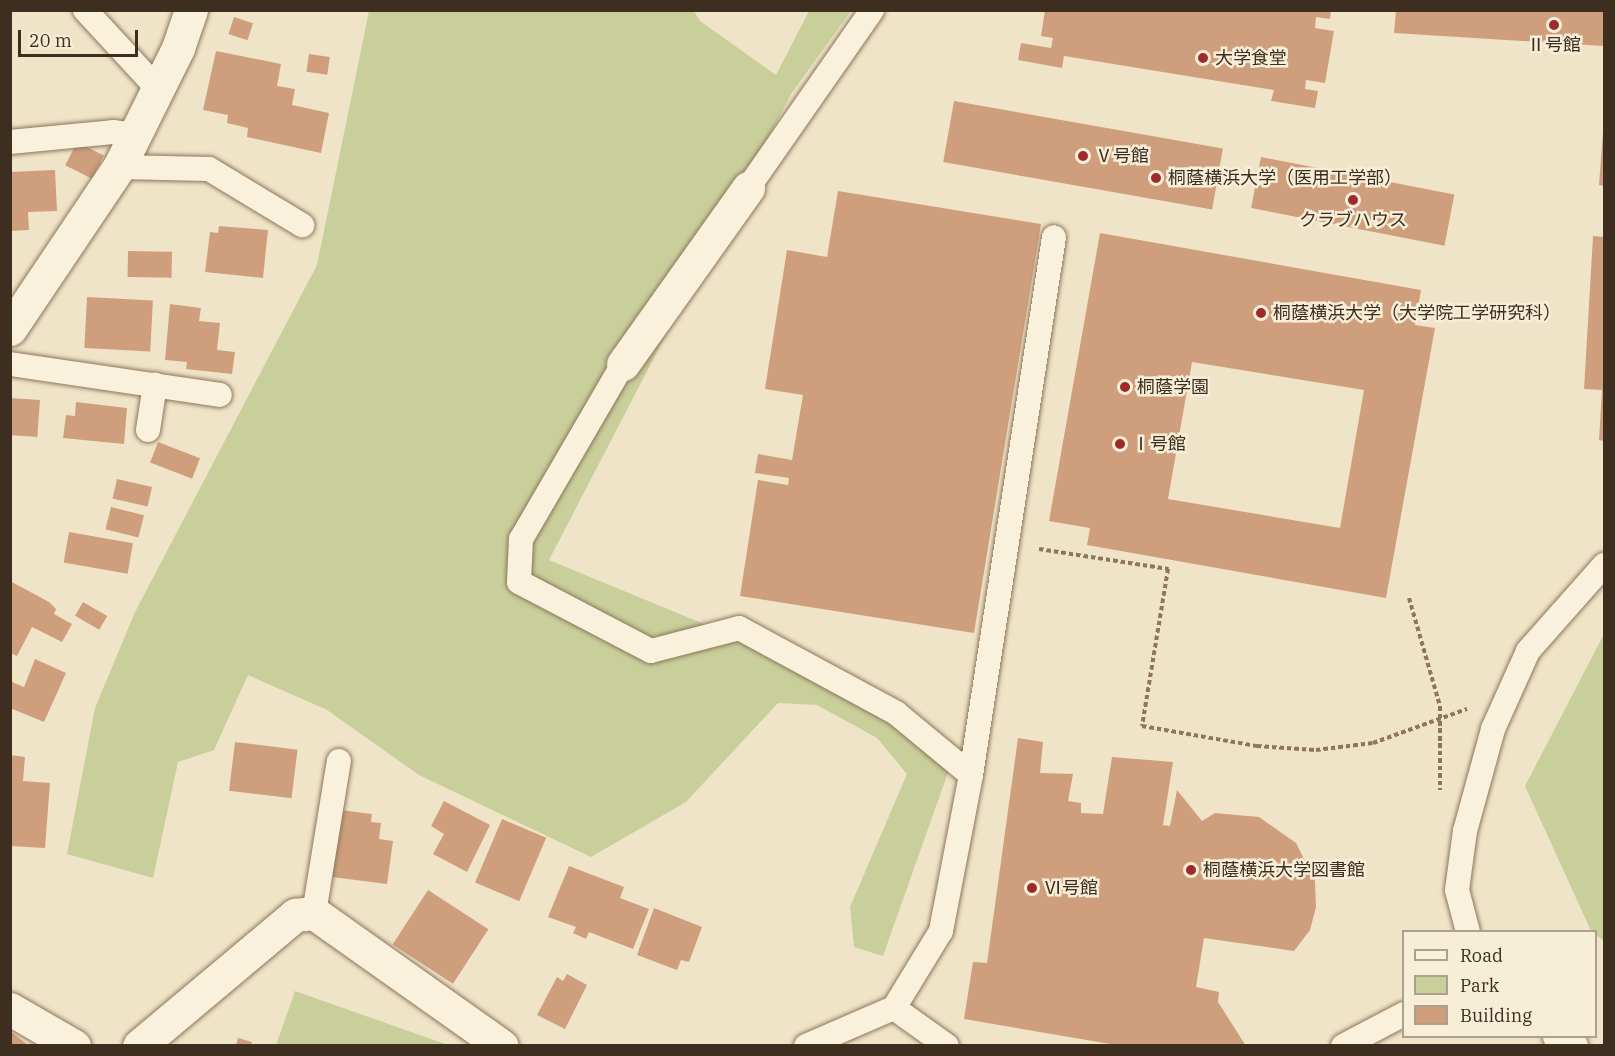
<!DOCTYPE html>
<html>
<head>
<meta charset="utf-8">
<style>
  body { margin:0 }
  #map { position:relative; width:1615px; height:1056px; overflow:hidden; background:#f0e4c8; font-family:"IBM Plex Serif","Noto Sans JP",serif }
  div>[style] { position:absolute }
  .green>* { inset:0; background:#c9cf9b }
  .building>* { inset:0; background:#cf9f7d; transform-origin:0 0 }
  .path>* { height:4px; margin-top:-2px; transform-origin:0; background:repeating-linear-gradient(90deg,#8d765c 0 4.5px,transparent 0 7.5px) }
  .roads { filter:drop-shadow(0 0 2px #8d765c) drop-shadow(0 0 2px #8d765c) }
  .lane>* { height:24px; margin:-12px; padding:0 12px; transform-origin:12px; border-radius:12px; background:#faf1dc }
  .street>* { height:33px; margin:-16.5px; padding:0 16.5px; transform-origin:16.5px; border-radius:16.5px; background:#faf1dc }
  .dots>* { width:16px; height:16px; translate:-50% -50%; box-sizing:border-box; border:3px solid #f7eed8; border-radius:50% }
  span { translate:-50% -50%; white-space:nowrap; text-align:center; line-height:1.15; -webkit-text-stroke:5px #f7eed8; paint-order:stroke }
  .poi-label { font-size:18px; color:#3d2e20 }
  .left { translate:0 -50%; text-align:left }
  .frame { position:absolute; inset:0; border:12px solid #3d2e20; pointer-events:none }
  .legend { position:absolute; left:1402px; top:930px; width:195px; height:108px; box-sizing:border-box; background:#f7eed8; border:2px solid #ada18e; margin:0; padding:8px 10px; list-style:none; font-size:18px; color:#3d2e20 }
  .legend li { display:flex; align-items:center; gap:12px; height:30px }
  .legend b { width:30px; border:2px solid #ada18e }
  .scale { position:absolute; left:18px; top:30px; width:120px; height:27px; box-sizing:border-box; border:3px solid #3d2e20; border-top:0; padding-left:8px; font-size:18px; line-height:21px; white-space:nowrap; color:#3d2e20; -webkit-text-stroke:4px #f7eed8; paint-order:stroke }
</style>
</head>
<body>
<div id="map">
  <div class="green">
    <i style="clip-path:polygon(369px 11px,694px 11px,700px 21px,776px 75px,809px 11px,851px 11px,791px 94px,549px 560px,908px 708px,955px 753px,883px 956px,854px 947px,850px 907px,907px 774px,877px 738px,817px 705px,778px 703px,686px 802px,591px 857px,419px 775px,327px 710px,248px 675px,214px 750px,178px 762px,153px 878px,67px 854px,95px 708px,135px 612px,317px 265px)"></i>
    <i style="clip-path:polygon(1604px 634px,1604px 941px,1591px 931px,1525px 786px)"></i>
    <i style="clip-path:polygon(295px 991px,448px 1045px,276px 1045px)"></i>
  </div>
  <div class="building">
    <i style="clip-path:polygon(1045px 10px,1331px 10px,1330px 19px,1316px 17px,1315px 28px,1334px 31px,1325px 83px,1306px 80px,1305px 89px,1318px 91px,1315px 108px,1271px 101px,1274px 90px,1064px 56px,1062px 68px,1018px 60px,1021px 43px,1051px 48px,1053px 38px,1041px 36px)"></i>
    <i style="clip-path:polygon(1396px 10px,1604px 10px,1604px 46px,1394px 33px)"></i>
    <i style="left:234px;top:17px;width:20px;height:18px;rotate:18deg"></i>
    <i style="clip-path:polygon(216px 51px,281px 64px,277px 86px,295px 89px,292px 105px,329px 113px,321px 153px,247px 137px,248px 128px,227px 123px,228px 115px,203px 110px)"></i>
    <i style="left:309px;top:54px;width:21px;height:18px;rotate:8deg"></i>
    <i style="left:954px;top:101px;width:273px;height:62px;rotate:10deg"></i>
    <i style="clip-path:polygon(1603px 132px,1604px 132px,1604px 186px,1599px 185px)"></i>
    <i style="left:77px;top:142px;width:30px;height:26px;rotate:27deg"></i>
    <i style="left:1261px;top:157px;width:197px;height:52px;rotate:11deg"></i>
    <i style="clip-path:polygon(55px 170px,57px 211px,28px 212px,29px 230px,10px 231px,10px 172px)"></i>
    <i style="clip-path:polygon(838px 191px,1041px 224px,974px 633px,740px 596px,758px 480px,788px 485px,789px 478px,755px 473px,758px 454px,792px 460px,803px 395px,765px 389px,787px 250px,827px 257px)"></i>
    <i style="clip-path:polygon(219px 226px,268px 230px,263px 278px,205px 272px,210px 232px,218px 233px)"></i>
    <i style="clip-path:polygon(evenodd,1100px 233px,1421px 290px,1415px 325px,1435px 328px,1386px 598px,1087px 545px,1090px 528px,1049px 521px,1100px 233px,1192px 362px,1364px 390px,1340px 528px,1168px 499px,1192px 362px)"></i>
    <i style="clip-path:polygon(1593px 236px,1604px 237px,1604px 441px,1599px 440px,1602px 390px,1584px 389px)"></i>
    <i style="left:128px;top:251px;width:44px;height:26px;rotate:1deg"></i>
    <i style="left:87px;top:297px;width:66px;height:51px;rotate:3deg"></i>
    <i style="clip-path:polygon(170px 304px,201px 308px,199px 321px,220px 323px,217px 350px,235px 352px,232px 374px,186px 369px,187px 362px,165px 360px)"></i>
    <i style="left:10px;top:398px;width:30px;height:37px;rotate:4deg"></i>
    <i style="clip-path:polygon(76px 402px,127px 408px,124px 444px,63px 438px,66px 415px,75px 416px)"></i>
    <i style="left:158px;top:442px;width:45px;height:22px;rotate:21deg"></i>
    <i style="left:117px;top:479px;width:36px;height:20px;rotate:13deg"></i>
    <i style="left:111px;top:507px;width:34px;height:23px;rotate:14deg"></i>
    <i style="left:69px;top:532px;width:65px;height:31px;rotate:10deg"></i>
    <i style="clip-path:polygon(10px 581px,49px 602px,56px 609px,54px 614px,72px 624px,62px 642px,32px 627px,17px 656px,10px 653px)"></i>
    <i style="left:83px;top:602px;width:28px;height:16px;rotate:30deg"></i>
    <i style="clip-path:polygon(35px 659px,66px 673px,44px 722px,10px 708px,10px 681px,24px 687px)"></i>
    <i style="clip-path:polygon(1018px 738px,1043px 742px,1040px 773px,1073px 774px,1068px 801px,1081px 803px,1081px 813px,1103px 814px,1112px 757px,1173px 762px,1163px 825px,1170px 826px,1177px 790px,1202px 821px,1215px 813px,1259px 817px,1296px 843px,1315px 881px,1316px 907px,1310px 930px,1294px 951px,1204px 938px,1196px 987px,1219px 992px,1218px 1002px,1246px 1046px,1122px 1046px,964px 1019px,973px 962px,987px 963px)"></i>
    <i style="left:235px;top:742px;width:63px;height:49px;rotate:7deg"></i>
    <i style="clip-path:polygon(10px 755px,25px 757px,23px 781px,50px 783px,45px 848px,10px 846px)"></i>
    <i style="clip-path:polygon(444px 801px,490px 825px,467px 872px,433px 854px,444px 834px,431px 826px)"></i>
    <i style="clip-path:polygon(340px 810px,372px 814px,371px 822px,381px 823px,379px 839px,393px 841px,387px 884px,332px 877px)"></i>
    <i style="left:502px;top:819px;width:48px;height:69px;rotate:23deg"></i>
    <i style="clip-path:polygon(569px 866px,624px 887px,620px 898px,649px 909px,633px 949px,589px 932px,586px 939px,573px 933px,576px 927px,548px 917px)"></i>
    <i style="left:428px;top:890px;width:72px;height:65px;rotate:33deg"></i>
    <i style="clip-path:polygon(654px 908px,702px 927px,689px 962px,681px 960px,677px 970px,637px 955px)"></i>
    <i style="clip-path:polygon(567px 974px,587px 985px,565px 1029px,537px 1015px,557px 977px,563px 981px)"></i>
    <i style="clip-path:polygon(10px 1031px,29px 1046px,10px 1046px)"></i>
    <i style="clip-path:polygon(238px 1038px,252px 1042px,251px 1046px,236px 1046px)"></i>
  </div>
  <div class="path">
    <i style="left:1039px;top:549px;width:131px;rotate:8.8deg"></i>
    <i style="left:1168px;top:569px;width:159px;rotate:99.4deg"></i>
    <i style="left:1142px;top:726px;width:117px;rotate:9.9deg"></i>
    <i style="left:1257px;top:746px;width:59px;rotate:3.9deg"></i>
    <i style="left:1316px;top:750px;width:57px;rotate:-7deg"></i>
    <i style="left:1373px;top:743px;width:100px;rotate:-19.9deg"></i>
    <i style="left:1409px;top:598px;width:112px;rotate:74deg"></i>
    <i style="left:1440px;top:706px;width:84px;rotate:90deg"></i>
  </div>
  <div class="roads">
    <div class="lane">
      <i style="left:85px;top:10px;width:108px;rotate:47.3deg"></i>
      <i style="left:10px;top:142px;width:103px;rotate:-5.5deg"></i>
      <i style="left:113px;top:132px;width:22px;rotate:8deg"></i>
      <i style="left:119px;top:167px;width:90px;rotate:1.3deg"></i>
      <i style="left:209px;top:169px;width:109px;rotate:31.1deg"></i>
      <i style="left:748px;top:188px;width:217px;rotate:-55.1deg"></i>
      <i style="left:10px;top:364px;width:212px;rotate:8.4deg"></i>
      <i style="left:623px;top:364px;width:203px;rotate:120.2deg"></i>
      <i style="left:521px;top:539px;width:43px;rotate:92.7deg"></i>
      <i style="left:519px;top:582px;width:149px;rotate:27.6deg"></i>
      <i style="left:651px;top:651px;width:91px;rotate:-14.6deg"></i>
      <i style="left:739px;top:628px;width:179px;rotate:28.4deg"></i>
      <i style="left:896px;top:713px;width:97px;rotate:39.6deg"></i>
      <i style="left:971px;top:775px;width:159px;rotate:100.9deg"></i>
      <i style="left:941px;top:931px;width:90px;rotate:121.4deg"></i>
      <i style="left:894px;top:1008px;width:65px;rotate:35.6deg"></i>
      <i style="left:148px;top:430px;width:46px;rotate:-81.2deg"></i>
      <i style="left:971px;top:775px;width:544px;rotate:-81.23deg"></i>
      <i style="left:314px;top:913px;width:154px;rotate:-80.7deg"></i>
      <i style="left:1468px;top:932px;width:43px;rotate:-104.7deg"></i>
      <i style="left:1457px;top:890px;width:60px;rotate:-82.3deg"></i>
      <i style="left:1465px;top:831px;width:106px;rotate:-74.6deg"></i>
      <i style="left:1493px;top:729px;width:85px;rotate:-65.8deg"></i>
      <i style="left:1528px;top:651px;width:115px;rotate:-48.5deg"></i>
      <i style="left:806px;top:1046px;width:96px;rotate:-23.4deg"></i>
      <i style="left:1343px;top:1046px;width:69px;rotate:-27.7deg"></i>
    </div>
    <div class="street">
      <i style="left:10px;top:329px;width:195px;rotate:-56.1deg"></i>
      <i style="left:119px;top:167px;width:133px;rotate:-63.6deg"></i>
      <i style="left:178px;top:48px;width:40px;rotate:-71.1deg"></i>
      <i style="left:623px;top:364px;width:216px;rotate:-54.6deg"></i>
      <i style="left:10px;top:1009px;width:74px;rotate:30deg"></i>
      <i style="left:1559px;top:1036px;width:16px;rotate:40deg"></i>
      <i style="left:139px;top:1046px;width:204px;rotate:-40deg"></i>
      <i style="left:295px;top:915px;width:19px;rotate:-6deg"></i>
      <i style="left:314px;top:913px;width:230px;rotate:35.3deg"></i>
    </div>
  </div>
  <div class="dots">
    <i style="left:1554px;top:25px;background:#9e2a2b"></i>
    <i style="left:1203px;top:58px;background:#9e2a2b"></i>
    <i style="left:1083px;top:156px;background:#9e2a2b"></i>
    <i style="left:1156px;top:178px;background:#9e2a2b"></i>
    <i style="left:1353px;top:200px;background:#9e2a2b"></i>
    <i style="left:1261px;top:313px;background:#9e2a2b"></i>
    <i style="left:1125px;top:387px;background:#9e2a2b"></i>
    <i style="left:1120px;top:444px;background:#9e2a2b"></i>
    <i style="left:1191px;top:870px;background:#9e2a2b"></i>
    <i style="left:1032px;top:888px;background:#9e2a2b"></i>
  </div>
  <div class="poi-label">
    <span style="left:1554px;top:45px">Ⅱ号館</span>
    <span class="left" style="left:1215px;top:58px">大学食堂</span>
    <span class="left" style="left:1095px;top:156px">Ⅴ号館</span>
    <span class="left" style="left:1168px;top:178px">桐蔭横浜大学（医用工学部）</span>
    <span style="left:1353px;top:220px">クラブハウス</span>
    <span class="left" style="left:1273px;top:313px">桐蔭横浜大学（大学院工学研究科）</span>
    <span class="left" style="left:1137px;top:387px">桐蔭学園</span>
    <span class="left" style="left:1132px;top:444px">Ⅰ号館</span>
    <span class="left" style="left:1203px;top:870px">桐蔭横浜大学図書館</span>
    <span class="left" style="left:1044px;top:888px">Ⅵ号館</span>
  </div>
  <div class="frame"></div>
  <ul class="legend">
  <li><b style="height:8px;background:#faf1dc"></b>Road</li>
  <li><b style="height:16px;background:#c9cf9b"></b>Park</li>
  <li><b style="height:16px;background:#cf9f7d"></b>Building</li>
  </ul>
  <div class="scale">20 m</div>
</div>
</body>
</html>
